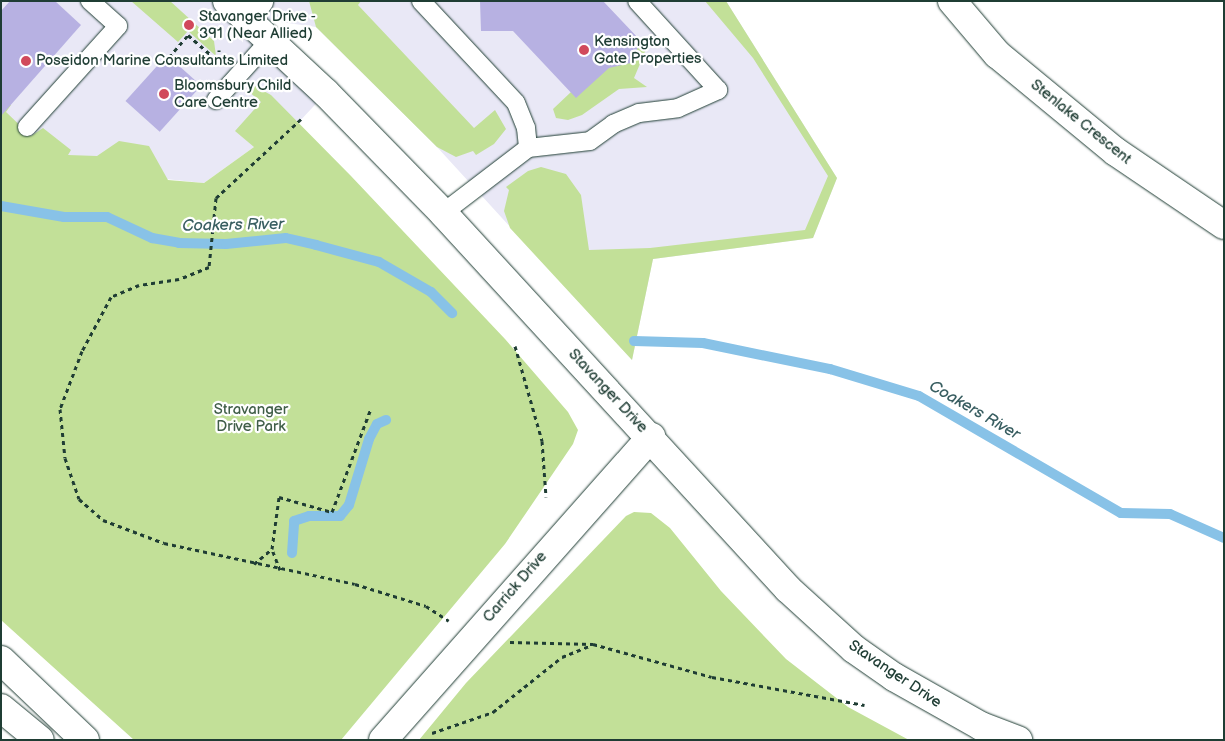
<!DOCTYPE html>
<html>
<head>
<meta charset="utf-8">
<style>
  body { margin:0 }
  #map { position:relative; width:1225px; height:741px; overflow:hidden; background:#fff; font-family:"Balsamiq Sans",sans-serif }
  div>[style] { position:absolute }
  .built>* { inset:0; background:#e9e8f6 }
  .green>* { inset:0; background:#c2e098 }
  .stream>* { height:10px; margin:-5px; padding:0 5px; transform-origin:5px; border-radius:5px; background:#88c2e7 }
  .building>* { inset:0; background:#b7b1e2; transform-origin:0 0 }
  .path>* { height:3px; margin-top:-1.5px; transform-origin:0; background:repeating-linear-gradient(90deg,#1f3d34 0 4px,transparent 0 8px) }
  .roads { filter:drop-shadow(0 0 1px #1f3d34) drop-shadow(0 0 1px #1f3d34) }
  .lane>* { height:18px; margin:-9px; padding:0 9px; transform-origin:9px; border-radius:9px; background:#fff }
  .street>* { height:28px; margin:-14px; padding:0 14px; transform-origin:14px; border-radius:14px; background:#fff }
  .secondary>* { height:28px; margin:-14px; padding:0 14px; transform-origin:14px; border-radius:14px; background:#fff }
  .highway>* { height:28px; margin:-14px; padding:0 14px; transform-origin:14px; border-radius:14px; background:#fff }
  .dots>* { width:14px; height:14px; translate:-50% -50%; box-sizing:border-box; border:2px solid #fff; border-radius:50% }
  span { translate:-50% -50%; white-space:nowrap; text-align:center; line-height:1.15; -webkit-text-stroke:4.5px #fff; paint-order:stroke }
  .poi-label { font-size:15px; color:#1f3d34 }
  .left { translate:0 -50%; text-align:left }
  .street-label { font-size:15px; color:#1f3d34 }
  .park-label { font-size:15px; color:#405e48 }
  .water-label { font-size:16px; color:#395e61; font-style:italic }
  .frame { position:absolute; inset:0; border:2px solid #1f3d34; pointer-events:none }
</style>
</head>
<body>
<div id="map">
  <div class="built">
    <i style="clip-path:polygon(1px 1px,726px 1px,837px 178px,813px 238px,653px 259px,632px 360px,437px 147px,316px 27px,246px 17px,326px 93px,298px 123px,254px 147px,204px 183px,1px 162px)"></i>
  </div>
  <div class="green">
    <i style="clip-path:polygon(131px 1px,170px 1px,214px 41px,216px 56px,188px 31px,178px 42px)"></i>
    <i style="clip-path:polygon(309px 1px,361px 1px,358px 5px,474px 128px,495px 110px,506px 129px,494px 144px,476px 155px,473px 151px,456px 157px,437px 147px,316px 27px)"></i>
    <i style="clip-path:polygon(705px 1px,726px 1px,837px 178px,813px 238px,653px 259px,632px 360px,510px 228px,504px 211px,509px 190px,506px 187px,528px 171px,541px 167px,566px 174px,581px 195px,589px 250px,650px 248px,805px 230px,828px 176px,753px 58px)"></i>
    <i style="clip-path:polygon(639px 39px,648px 45px,634px 78px,647px 87px,619px 89px,582px 115px,568px 120px,556px 118px,553px 109px,571px 92px,576px 97px)"></i>
    <i style="clip-path:polygon(260px 84px,260px 89px,271px 95px,351px 176px,505px 339px,568px 412px,578px 430px,573px 444px,505px 544px,341px 740px,134px 740px,1px 620px,1px 97px,11px 105px,6px 112px,31px 136px,43px 128px,71px 150px,68px 155px,97px 156px,119px 141px,149px 146px,168px 180px,204px 183px,254px 147px,235px 131px,261px 102px,247px 90px)"></i>
    <i style="clip-path:polygon(634px 512px,651px 513px,670px 528px,721px 591px,786px 659px,848px 707px,909px 740px,419px 740px,466px 683px,626px 516px)"></i>
  </div>
  <div class="stream">
    <i style="left:1px;top:206px;width:64px;rotate:9.9deg"></i>
    <i style="left:64px;top:217px;width:43px"></i>
    <i style="left:107px;top:217px;width:50px;rotate:25deg"></i>
    <i style="left:152px;top:238px;width:27px;rotate:10deg"></i>
    <i style="left:179px;top:243px;width:47px;rotate:1.2deg"></i>
    <i style="left:226px;top:244px;width:60px;rotate:-5.7deg"></i>
    <i style="left:286px;top:238px;width:31px;rotate:13deg"></i>
    <i style="left:316px;top:245px;width:65px;rotate:15.1deg"></i>
    <i style="left:379px;top:262px;width:60px;rotate:30deg"></i>
    <i style="left:431px;top:292px;width:30px;rotate:45deg"></i>
    <i style="left:634px;top:341px;width:69px;rotate:1.7deg"></i>
    <i style="left:703px;top:343px;width:130px;rotate:11.6deg"></i>
    <i style="left:830px;top:369px;width:93px;rotate:16.9deg"></i>
    <i style="left:919px;top:396px;width:233px;rotate:30.1deg"></i>
    <i style="left:1121px;top:513px;width:49px;rotate:1.2deg"></i>
    <i style="left:1170px;top:514px;width:59px;rotate:24deg"></i>
    <i style="left:292px;top:553px;width:32px;rotate:-86deg"></i>
    <i style="left:294px;top:521px;width:16px;rotate:-18deg"></i>
    <i style="left:309px;top:516px;width:31px"></i>
    <i style="left:340px;top:516px;width:14px;rotate:-51deg"></i>
    <i style="left:349px;top:505px;width:69px;rotate:-73.1deg"></i>
    <i style="left:369px;top:439px;width:17px;rotate:-62deg"></i>
    <i style="left:377px;top:424px;width:10px;rotate:-24deg"></i>
  </div>
  <div class="building">
    <i style="clip-path:polygon(10px 1px,55px 1px,81px 25px,1px 116px,1px 11px)"></i>
    <i style="clip-path:polygon(480px 1px,603px 1px,639px 39px,635px 62px,609px 68px,576px 98px,513px 31px,481px 31px)"></i>
    <i style="left:167px;top:55px;width:46px;height:62px;rotate:42deg"></i>
  </div>
  <div class="path">
    <i style="left:169px;top:57px;width:29px;rotate:-49deg"></i>
    <i style="left:188px;top:35px;width:32px;rotate:41deg"></i>
    <i style="left:212px;top:56px;width:8px;rotate:83deg"></i>
    <i style="left:219px;top:59px;width:9px;rotate:-90deg"></i>
    <i style="left:301px;top:119px;width:116px;rotate:137.1deg"></i>
    <i style="left:216px;top:198px;width:69px;rotate:95.8deg"></i>
    <i style="left:209px;top:267px;width:32px;rotate:158deg"></i>
    <i style="left:179px;top:279px;width:40px;rotate:171.5deg"></i>
    <i style="left:139px;top:285px;width:30px;rotate:157deg"></i>
    <i style="left:111px;top:297px;width:61px;rotate:118.2deg"></i>
    <i style="left:82px;top:351px;width:62px;rotate:110.8deg"></i>
    <i style="left:60px;top:409px;width:49px;rotate:84.2deg"></i>
    <i style="left:65px;top:458px;width:43px;rotate:71.1deg"></i>
    <i style="left:79px;top:499px;width:32px;rotate:41deg"></i>
    <i style="left:103px;top:520px;width:65px;rotate:20.7deg"></i>
    <i style="left:164px;top:543px;width:195px;rotate:12.1deg"></i>
    <i style="left:355px;top:584px;width:74px;rotate:17.2deg"></i>
    <i style="left:426px;top:606px;width:27px;rotate:33deg"></i>
    <i style="left:515px;top:346px;width:99px;rotate:74.1deg"></i>
    <i style="left:542px;top:441px;width:56px;rotate:85.9deg"></i>
    <i style="left:254px;top:564px;width:23px;rotate:-40deg"></i>
    <i style="left:280px;top:570px;width:22px;rotate:-111deg"></i>
    <i style="left:272px;top:549px;width:52px;rotate:-82.3deg"></i>
    <i style="left:279px;top:497px;width:55px;rotate:15.8deg"></i>
    <i style="left:332px;top:512px;width:111px;rotate:-69.4deg"></i>
    <i style="left:510px;top:642px;width:83px;rotate:1.4deg"></i>
    <i style="left:593px;top:644px;width:123px;rotate:15.5deg"></i>
    <i style="left:712px;top:677px;width:155px;rotate:10.4deg"></i>
    <i style="left:432px;top:733px;width:65px;rotate:-19deg"></i>
    <i style="left:493px;top:712px;width:88px;rotate:-38.6deg"></i>
    <i style="left:562px;top:657px;width:31px;rotate:-22deg"></i>
  </div>
  <div class="roads">
    <div class="lane">
      <i style="left:421px;top:1px;width:139px;rotate:47deg"></i>
      <i style="left:516px;top:103px;width:27px;rotate:68deg"></i>
      <i style="left:526px;top:128px;width:20px;rotate:84deg"></i>
      <i style="left:216px;top:100px;width:81px;rotate:-48deg"></i>
      <i style="left:27px;top:127px;width:136px;rotate:-48deg"></i>
      <i style="left:118px;top:26px;width:38px;rotate:-138deg"></i>
      <i style="left:443px;top:213px;width:107px;rotate:-37.4deg"></i>
      <i style="left:528px;top:148px;width:62px;rotate:-6.4deg"></i>
      <i style="left:590px;top:141px;width:29px;rotate:-36deg"></i>
      <i style="left:613px;top:124px;width:28px;rotate:-23deg"></i>
      <i style="left:639px;top:113px;width:39px;rotate:-7deg"></i>
      <i style="left:678px;top:108px;width:44px;rotate:-24.2deg"></i>
      <i style="left:718px;top:90px;width:120px;rotate:-132.3deg"></i>
    </div>
    <div class="street">
      <i style="left:952px;top:1px;width:70px;rotate:49.7deg"></i>
      <i style="left:997px;top:54px;width:154px;rotate:39.5deg"></i>
      <i style="left:1116px;top:152px;width:130px;rotate:34.1deg"></i>
      <i style="left:246px;top:17px;width:21px;rotate:-51deg"></i>
    </div>
    <div class="secondary">
      <i style="left:227px;top:1px;width:135px;rotate:42.9deg"></i>
      <i style="left:326px;top:93px;width:168px;rotate:45.7deg"></i>
      <i style="left:443px;top:213px;width:510px;rotate:47.46deg"></i>
      <i style="left:788px;top:589px;width:89px;rotate:42.3deg"></i>
      <i style="left:854px;top:649px;width:49px;rotate:35deg"></i>
      <i style="left:894px;top:677px;width:100px;rotate:29.4deg"></i>
      <i style="left:981px;top:726px;width:40px;rotate:21deg"></i>
      <i style="left:383px;top:740px;width:405px;rotate:-48.5deg"></i>
    </div>
    <div class="highway">
      <i style="left:1px;top:660px;width:116px;rotate:43.6deg"></i>
      <i style="left:1px;top:708px;width:50px;rotate:39.4deg"></i>
    </div>
  </div>
  <div class="dots">
    <i style="left:189px;top:25px;background:#d1495b"></i>
    <i style="left:584px;top:50px;background:#d1495b"></i>
    <i style="left:26px;top:61px;background:#d1495b"></i>
    <i style="left:164px;top:94px;background:#d1495b"></i>
  </div>
  <div class="poi-label">
    <span class="left" style="left:199px;top:25px">Stavanger Drive -<br>391 (Near Allied)</span>
    <span class="left" style="left:594px;top:50px">Kensington<br>Gate Properties</span>
    <span class="left" style="left:36px;top:61px">Poseidon Marine Consultants Limited</span>
    <span class="left" style="left:174px;top:94px">Bloomsbury Child<br>Care Centre</span>
  </div>
  <div class="street-label">
    <span style="left:1081px;top:122px;rotate:39deg">Stenlake Crescent</span>
    <span style="left:608px;top:391px;rotate:47deg">Stavanger Drive</span>
    <span style="left:515px;top:587px;rotate:-49deg">Carrick Drive</span>
    <span style="left:895px;top:674px;rotate:34deg">Stavanger Drive</span>
  </div>
  <div class="park-label">
    <span style="left:251px;top:418px">Stravanger<br>Drive Park</span>
  </div>
  <div class="water-label">
    <span style="left:233px;top:226px;rotate:-1deg">Coakers River</span>
    <span style="left:974px;top:411px;rotate:30deg">Coakers River</span>
  </div>
  <div class="frame"></div>
</div>
</body>
</html>
